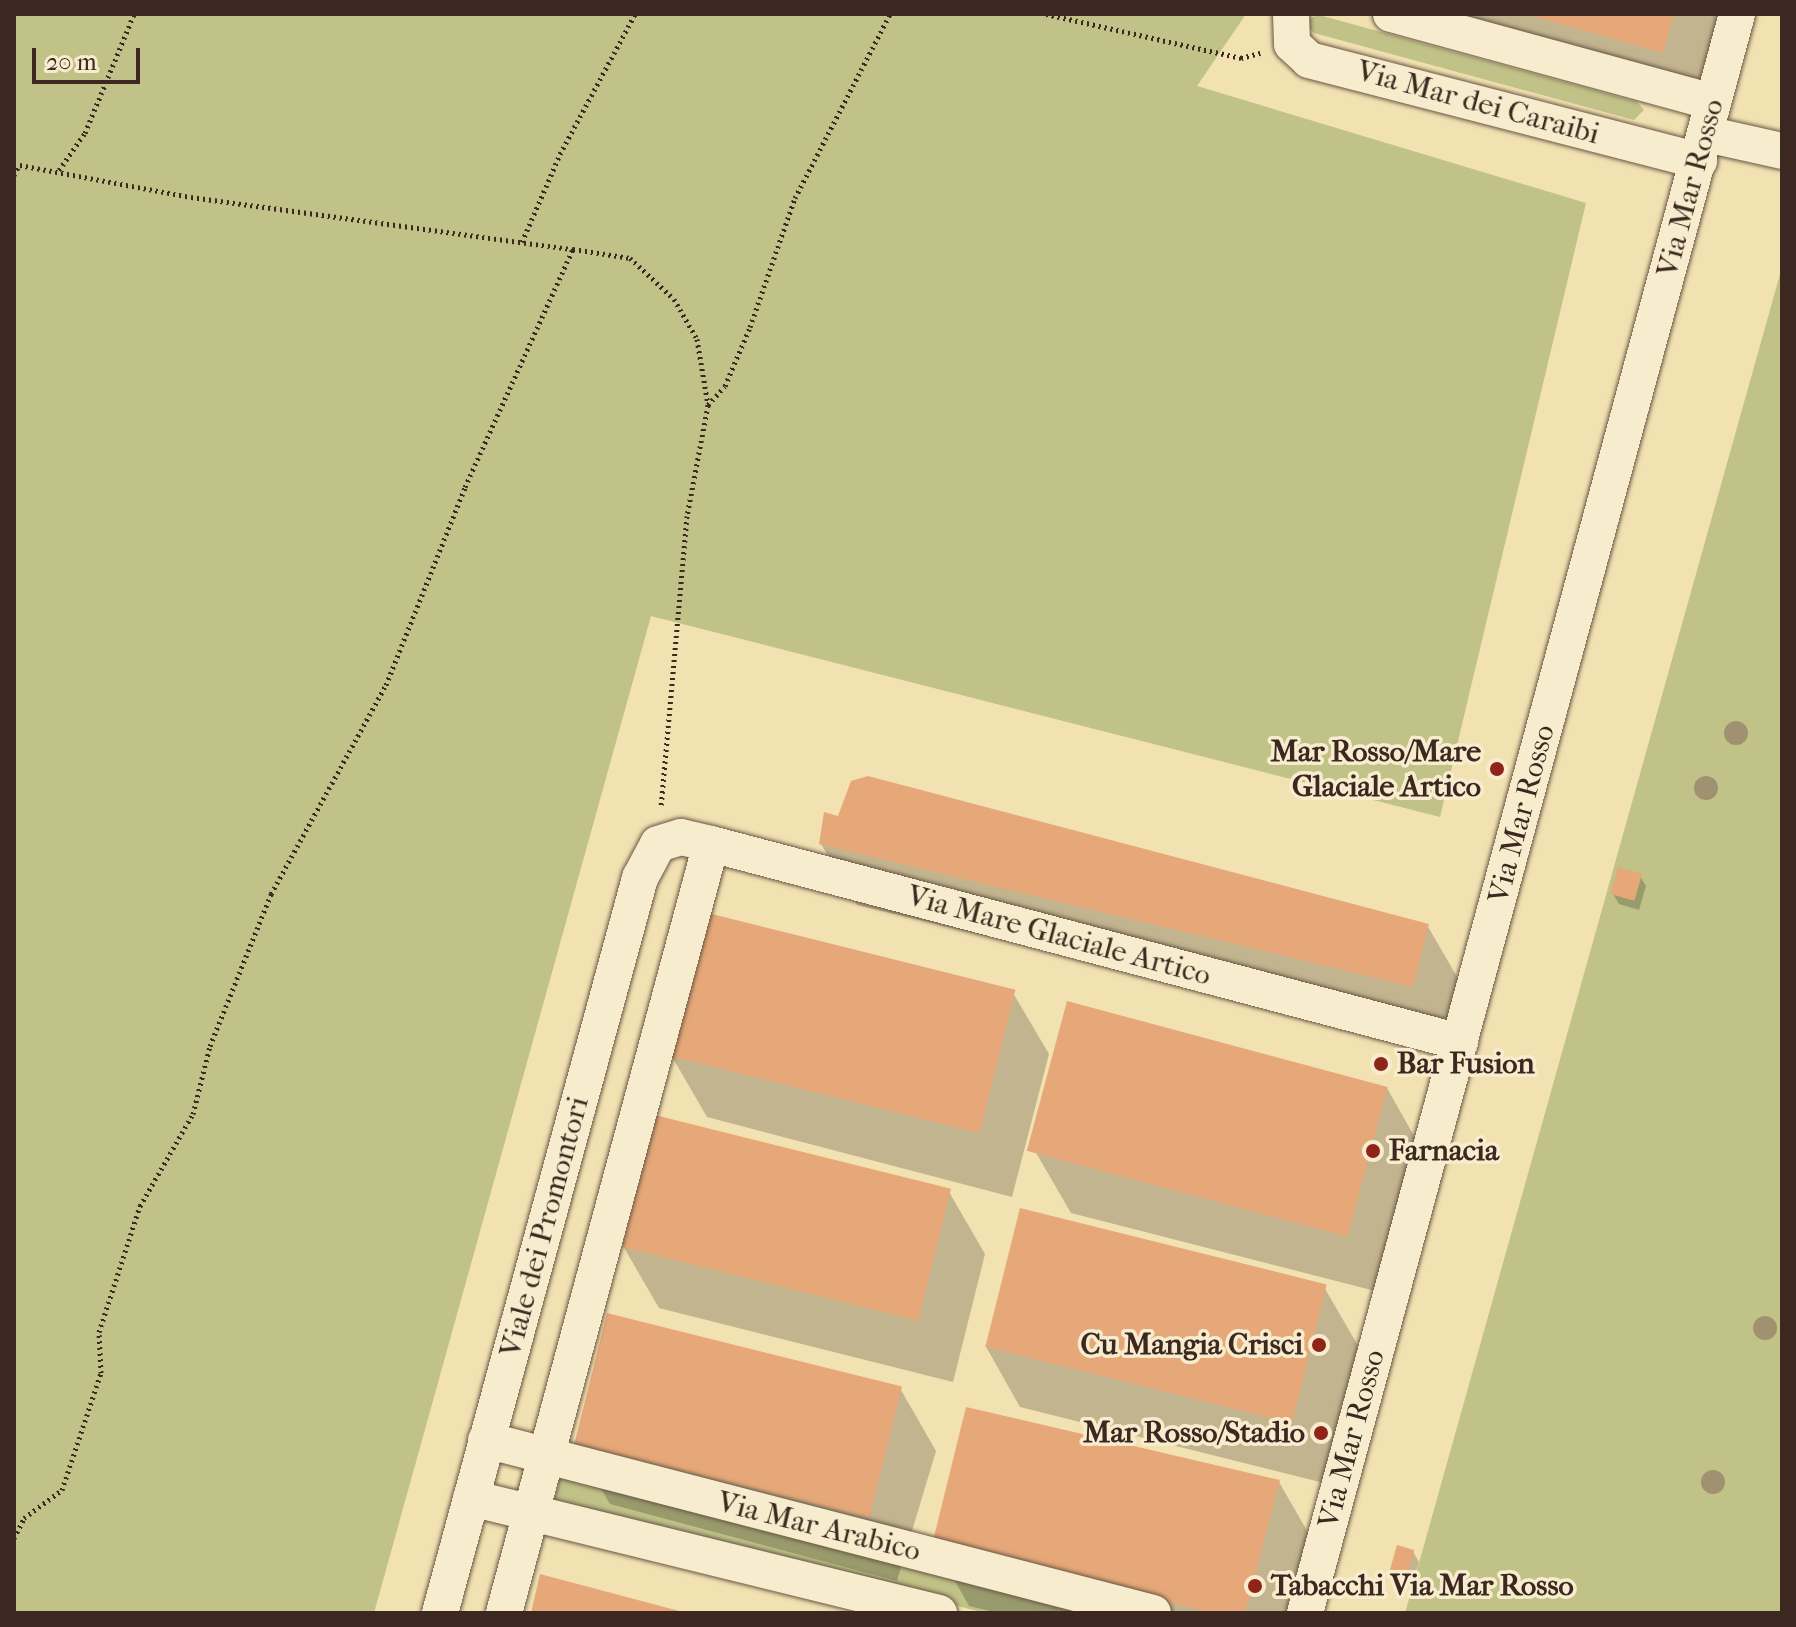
<!DOCTYPE html>
<html>
<head>
<meta charset="utf-8">
<style>
  body { margin:0 }
  #map { position:relative; width:1796px; height:1627px; overflow:hidden; background:#f2e2b2; font-family:"IM FELL French Canon",serif }
  div>[style] { position:absolute }
  .green>* { inset:0; background:#c0c288 }
  .shadow>* { inset:0; background:#0003 }
  .building>* { inset:0; background:#e6a878; transform-origin:0 0 }
  .path>* { height:5px; margin-top:-2.5px; transform-origin:0; background:repeating-linear-gradient(90deg,#3c2821 0 2px,transparent 0 6px) }
  .roads { filter:drop-shadow(0 0 2px #6a5645) drop-shadow(0 0 2px #6a5645) }
  .street>* { height:36px; margin:-18px; padding:0 18px; transform-origin:18px; border-radius:18px; background:#f7eccd }
  .trees>* { width:24px; height:24px; margin:-12px; border-radius:50%; background:#a09171 }
  .dots>* { width:22px; height:22px; translate:-50% -50%; box-sizing:border-box; border:4px solid #f7eccd; border-radius:50% }
  span { translate:-50% -50%; white-space:nowrap; text-align:center; line-height:1.15; -webkit-text-stroke:7px #f7eccd; paint-order:stroke }
  .street-label { font-size:30px; color:#3c2821 }
  .poi-label { font-size:30px; color:#3c2821; font-weight:700 }
  .right { translate:-100% -50%; text-align:right }
  .left { translate:0 -50%; text-align:left }
  .frame { position:absolute; inset:0; border:16px solid #3c2821; pointer-events:none }
  .scale { position:absolute; left:32px; top:48px; width:108px; height:36px; box-sizing:border-box; border:4px solid #3c2821; border-top:0; padding-left:10px; font-size:24px; line-height:28px; white-space:nowrap; color:#3c2821; -webkit-text-stroke:6px #f7eccd; paint-order:stroke }
</style>
</head>
<body>
<div id="map">
  <div class="green">
    <i style="clip-path:polygon(14px 14px,1246px 14px,1197px 86px,1586px 203px,1440px 817px,651px 616px,374px 1613px,14px 1613px)"></i>
    <i style="clip-path:polygon(1319px 15px,1637px 102px,1644px 110px,1634px 120px,1314px 33px,1307px 25px,1310px 18px)"></i>
    <i style="clip-path:polygon(1782px 267px,1782px 1613px,1405px 1613px,1608px 888px)"></i>
    <i style="clip-path:polygon(561px 1473px,1114px 1613px,985px 1613px,554px 1502px)"></i>
  </div>
  <div class="shadow">
    <i style="clip-path:polygon(1386px 14px,1724px 14px,1698px 114px)"></i>
    <i style="clip-path:polygon(821px 844px,1427px 925px,1463px 987px,1447px 1047px,857px 905px)"></i>
    <i style="clip-path:polygon(1640px 876px,1646px 886px,1639px 910px,1619px 904px,1613px 894px)"></i>
    <i style="clip-path:polygon(1013px 993px,1049px 1054px,1012px 1197px,707px 1117px,671px 1055px)"></i>
    <i style="clip-path:polygon(1387px 1088px,1422px 1150px,1383px 1293px,1071px 1213px,1035px 1151px)"></i>
    <i style="clip-path:polygon(949px 1192px,985px 1254px,953px 1382px,659px 1308px,623px 1246px)"></i>
    <i style="clip-path:polygon(1324px 1287px,1360px 1349px,1324px 1483px,1020px 1407px,985px 1345px)"></i>
    <i style="clip-path:polygon(901px 1390px,936px 1451px,897px 1581px,610px 1504px,574px 1443px)"></i>
    <i style="clip-path:polygon(1279px 1482px,1314px 1543px,1296px 1613px,998px 1613px,969px 1606px,934px 1544px)"></i>
    <i style="clip-path:polygon(1413px 1552px,1419px 1562px,1411px 1588px,1397px 1583px,1391px 1573px)"></i>
  </div>
  <div class="building">
    <i style="clip-path:polygon(1525px 14px,1674px 14px,1663px 53px)"></i>
    <i style="clip-path:polygon(868px 776px,1429px 924px,1413px 987px,819px 844px,824px 812px,838px 816px,851px 781px)"></i>
    <i style="left:1618px;top:867px;width:25px;height:28px;rotate:16deg"></i>
    <i style="left:704px;top:912px;width:321px;height:148px;rotate:14deg"></i>
    <i style="left:1067px;top:1001px;width:332px;height:155px;rotate:15deg"></i>
    <i style="left:655px;top:1115px;width:305px;height:136px;rotate:14deg"></i>
    <i style="left:1020px;top:1208px;width:316px;height:143px;rotate:14deg"></i>
    <i style="left:607px;top:1313px;width:304px;height:135px;rotate:14deg"></i>
    <i style="clip-path:polygon(966px 1407px,1280px 1480px,1245px 1613px,1211px 1613px,932px 1545px)"></i>
    <i style="left:1397px;top:1545px;width:18px;height:29px;rotate:16deg"></i>
    <i style="clip-path:polygon(540px 1574px,683px 1612px,683px 1613px,531px 1613px)"></i>
  </div>
  <div class="path">
    <i style="left:1046px;top:14px;width:200px;rotate:12.7deg"></i>
    <i style="left:1241px;top:58px;width:20px;rotate:-15deg"></i>
    <i style="left:14px;top:164px;width:180px;rotate:10.6deg"></i>
    <i style="left:191px;top:197px;width:386px;rotate:7.8deg"></i>
    <i style="left:59px;top:170px;width:45px;rotate:-54.9deg"></i>
    <i style="left:85px;top:133px;width:129px;rotate:-67.6deg"></i>
    <i style="left:14px;top:175px;width:11px;rotate:-63deg"></i>
    <i style="left:522px;top:242px;width:96px;rotate:-66.6deg"></i>
    <i style="left:560px;top:154px;width:159px;rotate:-61.8deg"></i>
    <i style="left:708px;top:405px;width:25px;rotate:-48deg"></i>
    <i style="left:725px;top:386px;width:64px;rotate:-67deg"></i>
    <i style="left:750px;top:327px;width:137px;rotate:-70.8deg"></i>
    <i style="left:795px;top:198px;width:207px;rotate:-62.7deg"></i>
    <i style="left:14px;top:1538px;width:22px;rotate:-63deg"></i>
    <i style="left:24px;top:1518px;width:47px;rotate:-36.4deg"></i>
    <i style="left:62px;top:1490px;width:123px;rotate:-71.6deg"></i>
    <i style="left:101px;top:1373px;width:41px;rotate:-92.8deg"></i>
    <i style="left:99px;top:1332px;width:133px;rotate:-72deg"></i>
    <i style="left:140px;top:1206px;width:106px;rotate:-60.1deg"></i>
    <i style="left:193px;top:1114px;width:70px;rotate:-76deg"></i>
    <i style="left:210px;top:1046px;width:164px;rotate:-68.1deg"></i>
    <i style="left:271px;top:894px;width:239px;rotate:-61.2deg"></i>
    <i style="left:386px;top:685px;width:213px;rotate:-68.2deg"></i>
    <i style="left:465px;top:487px;width:261px;rotate:-65.6deg"></i>
    <i style="left:573px;top:249px;width:58px;rotate:9deg"></i>
    <i style="left:630px;top:258px;width:60px;rotate:43deg"></i>
    <i style="left:674px;top:299px;width:46px;rotate:60.1deg"></i>
    <i style="left:697px;top:339px;width:67px;rotate:80.5deg"></i>
    <i style="left:708px;top:405px;width:113px;rotate:100.7deg"></i>
    <i style="left:687px;top:516px;width:292px;rotate:95.1deg"></i>
  </div>
  <div class="roads">
    <div class="street">
      <i style="left:1291px;top:14px;width:30px;rotate:88deg"></i>
      <i style="left:1292px;top:44px;width:23px;rotate:43deg"></i>
      <i style="left:1309px;top:60px;width:403px;rotate:14.5deg"></i>
      <i style="left:1391px;top:14px;width:334px;rotate:15.3deg"></i>
      <i style="left:1706px;top:134px;width:78px;rotate:12.6deg"></i>
      <i style="left:486px;top:1440px;width:689px;rotate:14.54deg"></i>
      <i style="left:471px;top:1498px;width:482px;rotate:13.8deg"></i>
      <i style="left:440px;top:1613px;width:762px;rotate:-74.78deg"></i>
      <i style="left:640px;top:878px;width:38px;rotate:-62deg"></i>
      <i style="left:658px;top:844px;width:24px;rotate:-17deg"></i>
      <i style="left:681px;top:837px;width:31px;rotate:13deg"></i>
      <i style="left:711px;top:844px;width:775px;rotate:14.81deg"></i>
      <i style="left:504px;top:1613px;width:796px;rotate:-74.93deg"></i>
      <i style="left:1305px;top:1613px;width:1656px;rotate:-74.88deg"></i>
    </div>
  </div>
  <div class="trees">
    <i style="left:1736px;top:733px"></i>
    <i style="left:1706px;top:788px"></i>
    <i style="left:1765px;top:1328px"></i>
    <i style="left:1713px;top:1482px"></i>
  </div>
  <div class="dots">
    <i style="left:1497px;top:769px;background:#8f2418"></i>
    <i style="left:1381px;top:1064px;background:#8f2418"></i>
    <i style="left:1373px;top:1151px;background:#8f2418"></i>
    <i style="left:1319px;top:1345px;background:#8f2418"></i>
    <i style="left:1321px;top:1433px;background:#8f2418"></i>
    <i style="left:1255px;top:1586px;background:#8f2418"></i>
  </div>
  <div class="street-label">
    <span style="left:1478px;top:103px;rotate:15deg">Via Mar dei Caraibi</span>
    <span style="left:1691px;top:188px;rotate:-75deg">Via Mar Rosso</span>
    <span style="left:1522px;top:814px;rotate:-75deg">Via Mar Rosso</span>
    <span style="left:1059px;top:936px;rotate:15deg">Via Mare Glaciale Artico</span>
    <span style="left:545px;top:1227px;rotate:-75deg">Viale dei Promontori</span>
    <span style="left:1352px;top:1439px;rotate:-75deg">Via Mar Rosso</span>
    <span style="left:819px;top:1527px;rotate:14deg">Via Mar Arabico</span>
  </div>
  <div class="poi-label">
    <span class="right" style="left:1481px;top:769px">Mar Rosso/Mare<br>Glaciale Artico</span>
    <span class="left" style="left:1397px;top:1064px">Bar Fusion</span>
    <span class="left" style="left:1389px;top:1151px">Farnacia</span>
    <span class="right" style="left:1303px;top:1345px">Cu Mangia Crisci</span>
    <span class="right" style="left:1305px;top:1433px">Mar Rosso/Stadio</span>
    <span class="left" style="left:1271px;top:1586px">Tabacchi Via Mar Rosso</span>
  </div>
  <div class="frame"></div>
  <div class="scale">20 m</div>
</div>
</body>
</html>
